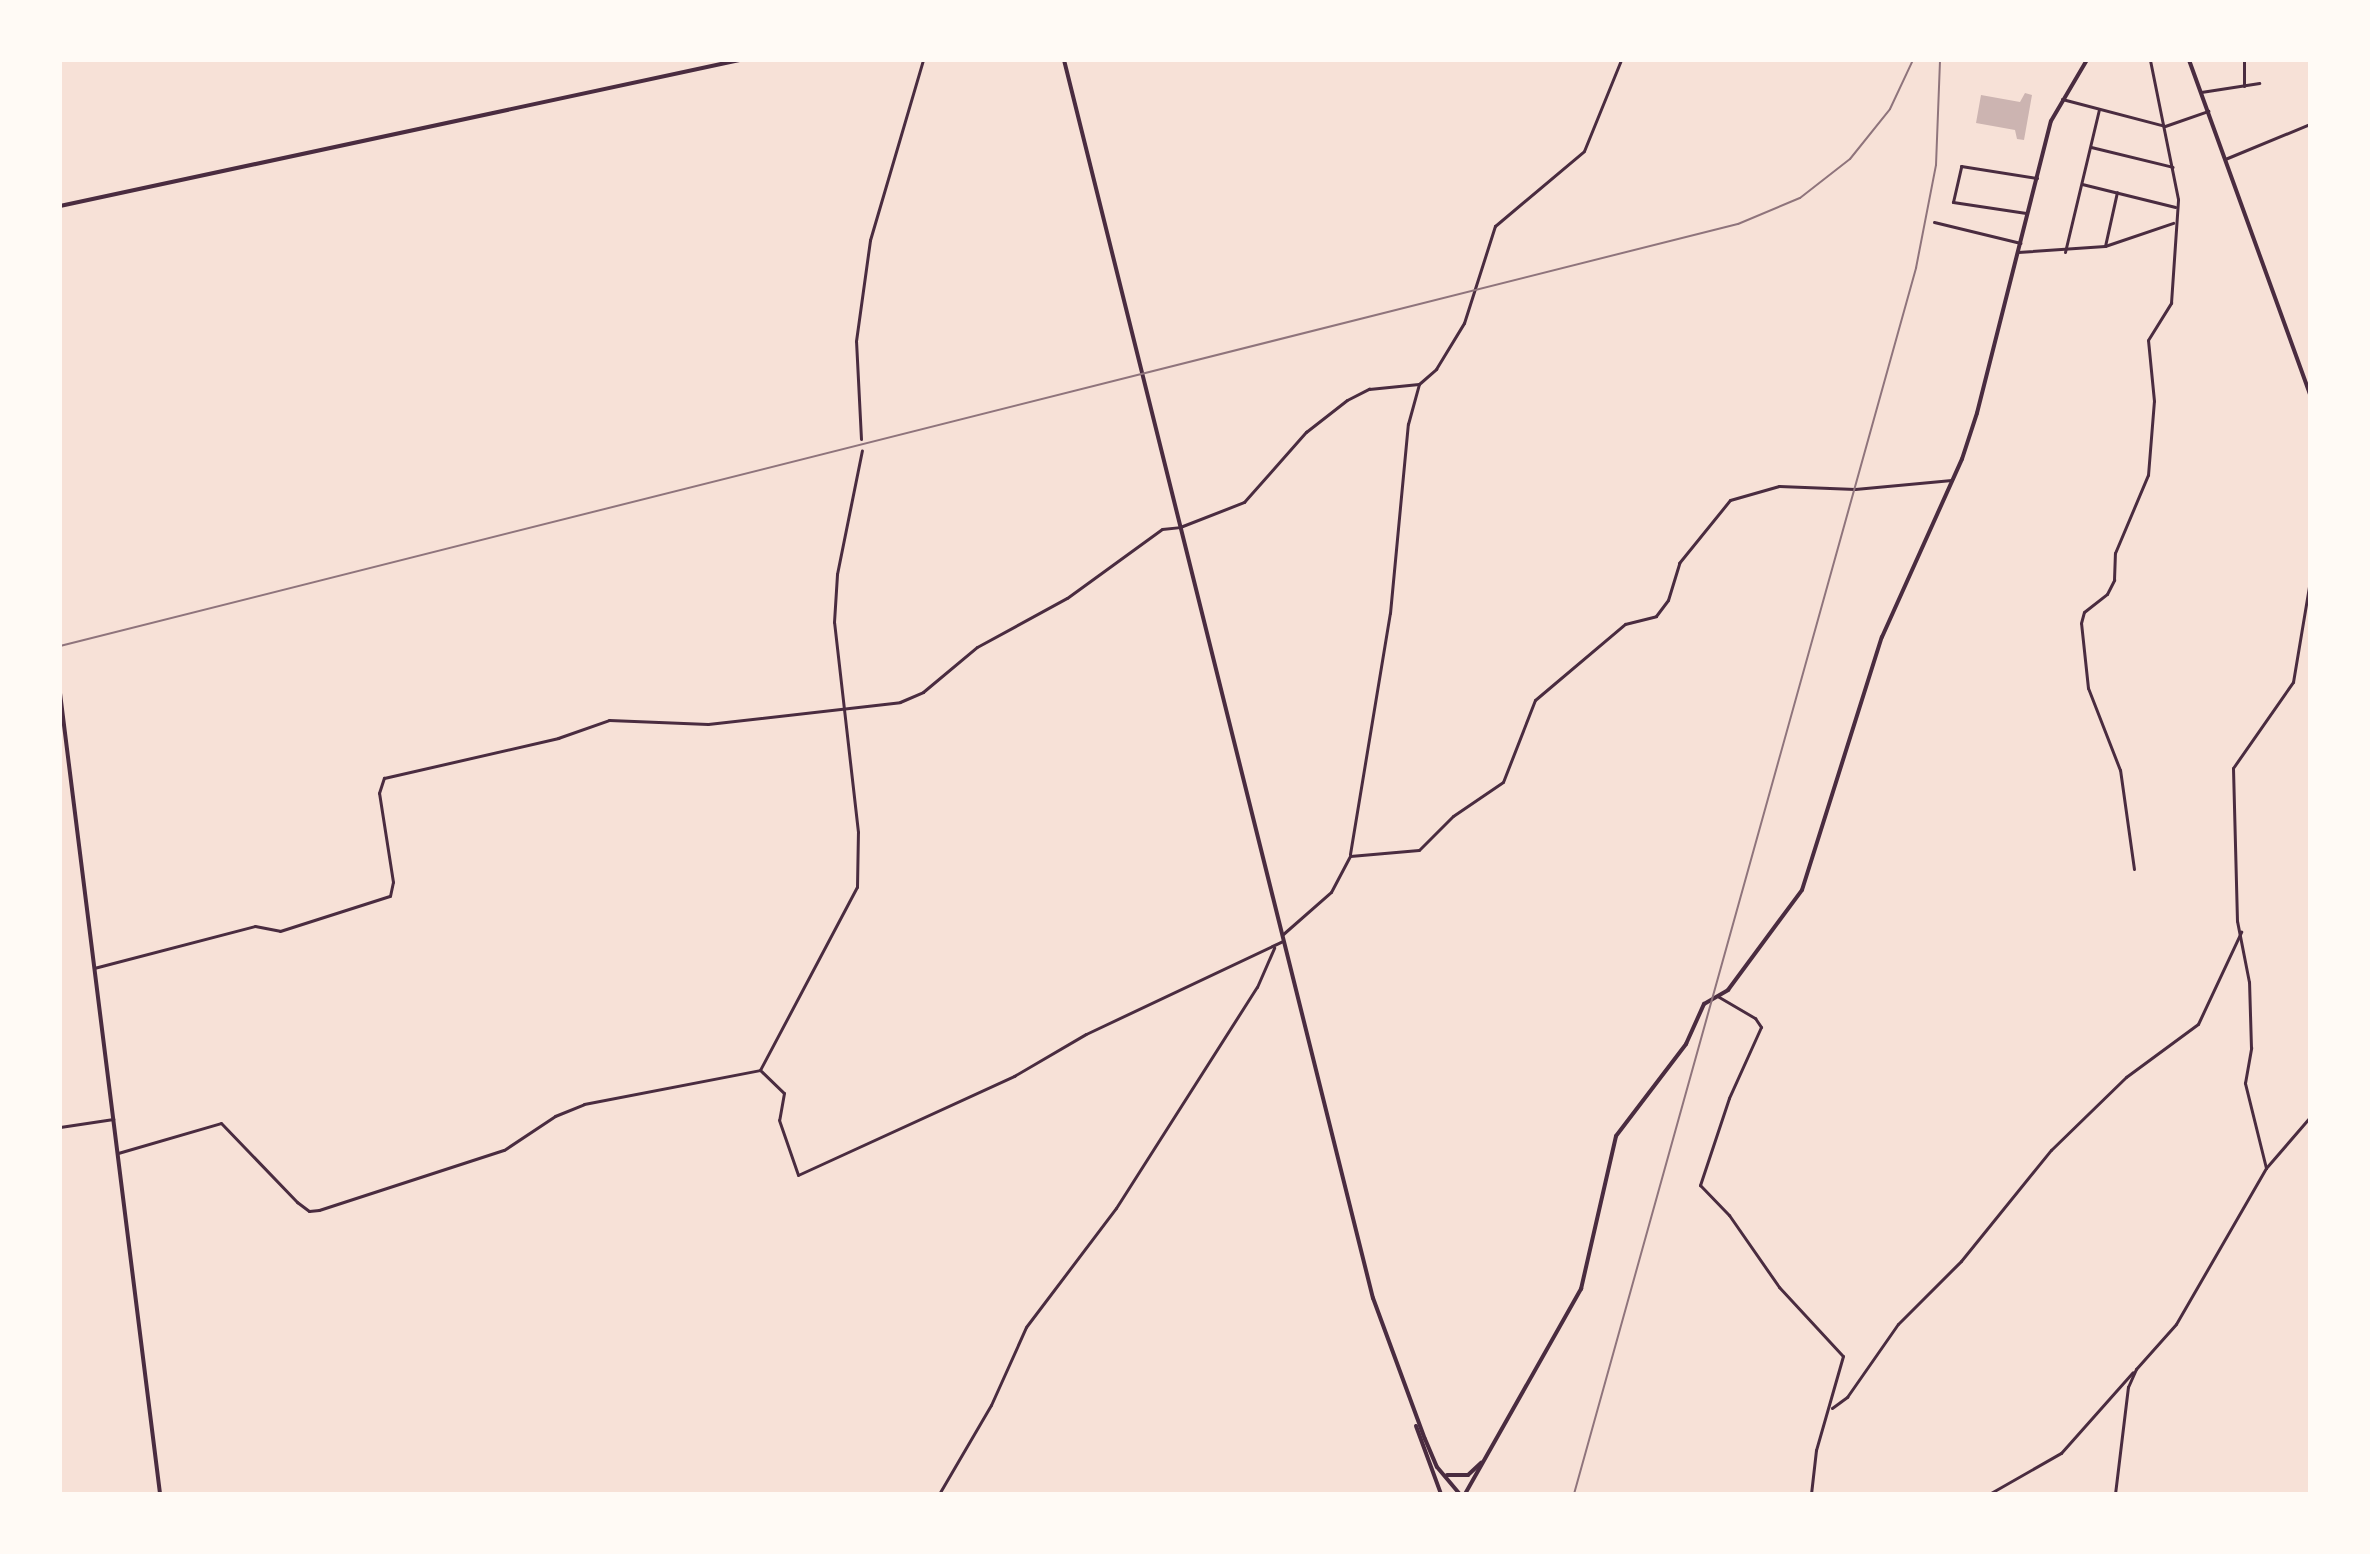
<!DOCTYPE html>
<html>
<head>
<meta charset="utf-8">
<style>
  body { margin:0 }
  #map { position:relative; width:2370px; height:1554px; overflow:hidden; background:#f7e1d7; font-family:"Asap Condensed",sans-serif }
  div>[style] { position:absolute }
  .building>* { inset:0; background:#ccb4b1 }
  .minor>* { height:3px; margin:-1.5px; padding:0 1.5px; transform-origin:1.5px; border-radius:1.5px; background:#4a2c40 }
  .secondary>* { height:4px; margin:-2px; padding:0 2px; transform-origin:2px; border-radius:2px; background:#4a2c40 }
  .rail>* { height:2px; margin:-1px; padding:0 1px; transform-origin:1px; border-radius:1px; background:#8f747c }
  span { translate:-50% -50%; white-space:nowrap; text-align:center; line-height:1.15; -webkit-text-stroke:7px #fffaf5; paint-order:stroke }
  .frame { position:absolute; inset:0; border:62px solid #fffaf5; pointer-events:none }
</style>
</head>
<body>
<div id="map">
  <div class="building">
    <i style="clip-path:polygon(2025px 93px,2032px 95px,2024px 140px,2017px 139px,2015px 130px,1976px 123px,1981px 95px,2020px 102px)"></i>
  </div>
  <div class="minor">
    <i style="left:2244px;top:86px;width:26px;rotate:-90deg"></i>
    <i style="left:2201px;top:92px;width:59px;rotate:-8.8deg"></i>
    <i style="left:2062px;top:99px;width:106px;rotate:14.7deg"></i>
    <i style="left:2165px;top:126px;width:46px;rotate:-19.2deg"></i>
    <i style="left:2091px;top:147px;width:84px;rotate:13.7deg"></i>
    <i style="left:2225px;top:159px;width:92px;rotate:-22.4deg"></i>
    <i style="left:2082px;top:184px;width:96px;rotate:13.9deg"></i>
    <i style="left:2026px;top:213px;width:74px;rotate:-171.4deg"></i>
    <i style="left:1953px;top:202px;width:37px;rotate:-77deg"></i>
    <i style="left:1961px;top:166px;width:77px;rotate:9deg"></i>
    <i style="left:1934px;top:222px;width:89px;rotate:13.6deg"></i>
    <i style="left:2105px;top:246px;width:55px;rotate:-77.5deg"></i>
    <i style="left:2018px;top:252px;width:87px;rotate:-3.9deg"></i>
    <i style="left:2105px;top:246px;width:72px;rotate:-18.7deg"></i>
    <i style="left:2065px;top:252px;width:147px;rotate:-76.6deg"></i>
    <i style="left:861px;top:439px;width:98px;rotate:-92.9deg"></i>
    <i style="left:856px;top:341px;width:102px;rotate:-82.1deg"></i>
    <i style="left:870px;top:240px;width:188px;rotate:-73.6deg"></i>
    <i style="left:1350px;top:854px;width:244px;rotate:-80.6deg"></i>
    <i style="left:1390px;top:613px;width:190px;rotate:-84.6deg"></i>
    <i style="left:1408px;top:424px;width:41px;rotate:-74.6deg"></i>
    <i style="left:2134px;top:869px;width:100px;rotate:-98deg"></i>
    <i style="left:2120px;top:770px;width:88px;rotate:-111.3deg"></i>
    <i style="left:2088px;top:688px;width:65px;rotate:-96.1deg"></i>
    <i style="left:2081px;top:623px;width:11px;rotate:-75deg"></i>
    <i style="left:2084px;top:612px;width:29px;rotate:-38deg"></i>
    <i style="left:2107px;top:594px;width:16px;rotate:-63deg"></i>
    <i style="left:2114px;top:580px;width:27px;rotate:-88deg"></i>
    <i style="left:2115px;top:553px;width:85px;rotate:-67.1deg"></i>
    <i style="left:2148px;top:475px;width:74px;rotate:-85.4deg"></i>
    <i style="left:2154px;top:401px;width:61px;rotate:-95.6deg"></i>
    <i style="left:2148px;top:340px;width:44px;rotate:-58.1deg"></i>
    <i style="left:2171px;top:303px;width:104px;rotate:-86.1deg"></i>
    <i style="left:2178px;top:199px;width:142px;rotate:-101.4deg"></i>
    <i style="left:1282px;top:935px;width:65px;rotate:-41.3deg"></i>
    <i style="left:1331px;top:892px;width:41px;rotate:-62.2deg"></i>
    <i style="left:1350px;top:856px;width:69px;rotate:-5deg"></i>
    <i style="left:1419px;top:850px;width:48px;rotate:-45deg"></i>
    <i style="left:1453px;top:816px;width:60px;rotate:-34.2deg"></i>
    <i style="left:1503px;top:782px;width:88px;rotate:-68.7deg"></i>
    <i style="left:1535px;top:700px;width:118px;rotate:-40.2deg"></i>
    <i style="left:1625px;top:624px;width:32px;rotate:-14deg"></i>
    <i style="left:1656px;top:616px;width:20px;rotate:-53deg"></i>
    <i style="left:1668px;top:600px;width:39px;rotate:-73deg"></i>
    <i style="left:1679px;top:563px;width:81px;rotate:-51deg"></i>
    <i style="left:1730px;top:500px;width:51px;rotate:-15.9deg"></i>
    <i style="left:1779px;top:486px;width:76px;rotate:2.3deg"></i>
    <i style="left:1855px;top:489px;width:97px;rotate:-5.3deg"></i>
    <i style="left:94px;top:968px;width:166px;rotate:-14.6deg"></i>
    <i style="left:255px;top:926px;width:25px;rotate:11deg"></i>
    <i style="left:280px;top:931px;width:115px;rotate:-17.7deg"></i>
    <i style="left:390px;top:896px;width:14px;rotate:-78deg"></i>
    <i style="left:393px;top:882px;width:90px;rotate:-98.9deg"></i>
    <i style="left:379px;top:793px;width:16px;rotate:-72deg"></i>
    <i style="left:384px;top:778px;width:179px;rotate:-12.9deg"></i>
    <i style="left:558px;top:738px;width:54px;rotate:-19.4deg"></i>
    <i style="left:609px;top:720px;width:99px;rotate:2.3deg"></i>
    <i style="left:708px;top:724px;width:193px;rotate:-6.5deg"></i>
    <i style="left:900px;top:702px;width:25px;rotate:-23deg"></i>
    <i style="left:923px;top:692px;width:70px;rotate:-39.8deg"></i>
    <i style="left:977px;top:647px;width:102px;rotate:-28.6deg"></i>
    <i style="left:1067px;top:598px;width:117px;rotate:-36deg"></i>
    <i style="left:1162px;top:529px;width:18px;rotate:-6deg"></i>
    <i style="left:1180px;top:527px;width:69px;rotate:-21.3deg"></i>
    <i style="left:1244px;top:502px;width:94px;rotate:-48.5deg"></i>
    <i style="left:1306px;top:432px;width:52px;rotate:-38deg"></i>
    <i style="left:1347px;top:400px;width:25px;rotate:-27deg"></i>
    <i style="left:1369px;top:389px;width:50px;rotate:-5.7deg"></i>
    <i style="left:1419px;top:384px;width:23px;rotate:-41deg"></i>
    <i style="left:1436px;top:369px;width:54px;rotate:-58.7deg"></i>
    <i style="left:1464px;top:323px;width:102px;rotate:-72.3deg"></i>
    <i style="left:1495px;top:226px;width:116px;rotate:-40.1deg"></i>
    <i style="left:1584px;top:151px;width:98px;rotate:-67.9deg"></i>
    <i style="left:1719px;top:997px;width:42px;rotate:30.3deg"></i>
    <i style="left:1755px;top:1018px;width:11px;rotate:56deg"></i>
    <i style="left:1761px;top:1027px;width:78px;rotate:114.3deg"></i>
    <i style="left:1729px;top:1098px;width:92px;rotate:108.4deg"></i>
    <i style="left:1700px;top:1185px;width:42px;rotate:46deg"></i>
    <i style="left:1729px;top:1215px;width:88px;rotate:55.2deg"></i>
    <i style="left:1779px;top:1287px;width:94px;rotate:47.2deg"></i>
    <i style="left:1843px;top:1356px;width:98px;rotate:106deg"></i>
    <i style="left:1816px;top:1450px;width:44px;rotate:96.5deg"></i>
    <i style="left:760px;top:1070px;width:33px;rotate:44deg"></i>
    <i style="left:784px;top:1093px;width:27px;rotate:100deg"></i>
    <i style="left:779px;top:1120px;width:58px;rotate:70.9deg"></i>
    <i style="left:798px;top:1175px;width:238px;rotate:-24.6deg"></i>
    <i style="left:1014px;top:1076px;width:83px;rotate:-30.3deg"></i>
    <i style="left:1086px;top:1034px;width:218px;rotate:-25.3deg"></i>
    <i style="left:60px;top:1127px;width:54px;rotate:-8.6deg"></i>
    <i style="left:118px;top:1153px;width:107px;rotate:-16.2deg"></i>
    <i style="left:221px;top:1123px;width:110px;rotate:46.1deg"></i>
    <i style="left:297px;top:1202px;width:15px;rotate:37deg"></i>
    <i style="left:309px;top:1211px;width:10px;rotate:-6deg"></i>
    <i style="left:319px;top:1210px;width:194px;rotate:-18deg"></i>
    <i style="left:504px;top:1150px;width:61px;rotate:-33.7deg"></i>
    <i style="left:555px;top:1116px;width:31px;rotate:-22deg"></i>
    <i style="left:584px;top:1104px;width:179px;rotate:-10.9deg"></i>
    <i style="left:760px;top:1070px;width:207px;rotate:-62.1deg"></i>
    <i style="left:857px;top:887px;width:55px;rotate:-89deg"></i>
    <i style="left:858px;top:832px;width:211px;rotate:-96.5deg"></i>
    <i style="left:834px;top:622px;width:48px;rotate:-86.4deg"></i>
    <i style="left:837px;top:574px;width:126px;rotate:-78.6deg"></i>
    <i style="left:2266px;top:1168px;width:88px;rotate:-103.9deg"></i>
    <i style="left:2245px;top:1083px;width:36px;rotate:-80deg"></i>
    <i style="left:2251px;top:1048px;width:66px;rotate:-91.7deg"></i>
    <i style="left:2249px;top:982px;width:62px;rotate:-101.1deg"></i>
    <i style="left:2237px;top:921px;width:153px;rotate:-91.5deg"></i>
    <i style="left:2233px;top:768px;width:105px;rotate:-55.1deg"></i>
    <i style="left:2293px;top:682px;width:103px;rotate:-80.5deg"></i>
    <i style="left:1832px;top:1408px;width:19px;rotate:-36deg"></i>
    <i style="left:1847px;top:1397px;width:89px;rotate:-55.1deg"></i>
    <i style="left:1898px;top:1324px;width:89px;rotate:-45deg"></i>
    <i style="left:1961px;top:1261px;width:143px;rotate:-51deg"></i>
    <i style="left:2051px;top:1150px;width:105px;rotate:-44.2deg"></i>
    <i style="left:2126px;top:1077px;width:89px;rotate:-36.4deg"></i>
    <i style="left:2198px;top:1024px;width:102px;rotate:-64.9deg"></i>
    <i style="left:939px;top:1494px;width:103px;rotate:-59.7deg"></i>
    <i style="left:991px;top:1405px;width:85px;rotate:-65.8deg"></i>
    <i style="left:1026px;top:1327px;width:149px;rotate:-52.9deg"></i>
    <i style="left:1116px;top:1208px;width:262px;rotate:-57.5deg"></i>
    <i style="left:1257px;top:987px;width:43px;rotate:-66.4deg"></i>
    <i style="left:1989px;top:1494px;width:83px;rotate:-29.7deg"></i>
    <i style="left:2061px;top:1453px;width:108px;rotate:-48.4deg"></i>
    <i style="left:2115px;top:1494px;width:108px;rotate:-83.1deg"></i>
    <i style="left:2128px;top:1387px;width:20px;rotate:-66deg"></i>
    <i style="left:2136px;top:1369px;width:60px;rotate:-48.4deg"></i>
    <i style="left:2176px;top:1324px;width:180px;rotate:-60deg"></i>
    <i style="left:2266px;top:1168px;width:67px;rotate:-49.2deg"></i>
  </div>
  <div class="secondary">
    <i style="left:1064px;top:60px;width:1276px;rotate:75.99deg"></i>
    <i style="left:1373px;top:1298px;width:150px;rotate:69.8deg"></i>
    <i style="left:1425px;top:1439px;width:30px;rotate:67deg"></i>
    <i style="left:1437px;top:1467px;width:35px;rotate:50deg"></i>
    <i style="left:2189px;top:60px;width:356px;rotate:70.1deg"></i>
    <i style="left:60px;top:206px;width:695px;rotate:-12.12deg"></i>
    <i style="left:60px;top:693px;width:807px;rotate:82.88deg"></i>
    <i style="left:1416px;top:1426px;width:72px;rotate:69.8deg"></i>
    <i style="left:1447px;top:1475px;width:21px"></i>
    <i style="left:1468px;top:1475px;width:18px;rotate:-43deg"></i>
    <i style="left:1465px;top:1494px;width:236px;rotate:-60.5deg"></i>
    <i style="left:1581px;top:1289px;width:157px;rotate:-77.1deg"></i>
    <i style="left:1616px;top:1136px;width:116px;rotate:-52.7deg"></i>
    <i style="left:1686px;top:1044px;width:44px;rotate:-65.8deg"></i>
    <i style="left:1704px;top:1004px;width:28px;rotate:-30deg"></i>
    <i style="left:1728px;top:990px;width:124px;rotate:-53.5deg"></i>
    <i style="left:1802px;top:890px;width:265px;rotate:-72.5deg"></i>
    <i style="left:1882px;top:637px;width:195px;rotate:-65.8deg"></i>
    <i style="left:1962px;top:459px;width:48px;rotate:-71.9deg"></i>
    <i style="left:1977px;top:413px;width:301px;rotate:-75.8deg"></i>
    <i style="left:2051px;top:121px;width:71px;rotate:-59.5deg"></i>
  </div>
  <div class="rail">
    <i style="left:60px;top:646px;width:1730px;rotate:-14.12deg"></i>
    <i style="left:1738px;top:224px;width:67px;rotate:-22.8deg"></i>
    <i style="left:1800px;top:198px;width:63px;rotate:-38deg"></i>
    <i style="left:1850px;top:159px;width:64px;rotate:-51.3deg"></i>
    <i style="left:1890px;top:109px;width:54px;rotate:-64.9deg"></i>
    <i style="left:1574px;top:1494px;width:1273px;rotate:-74.41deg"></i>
    <i style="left:1916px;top:268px;width:105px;rotate:-79deg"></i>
    <i style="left:1936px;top:165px;width:105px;rotate:-87.8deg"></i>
  </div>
  <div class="frame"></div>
</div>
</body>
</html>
